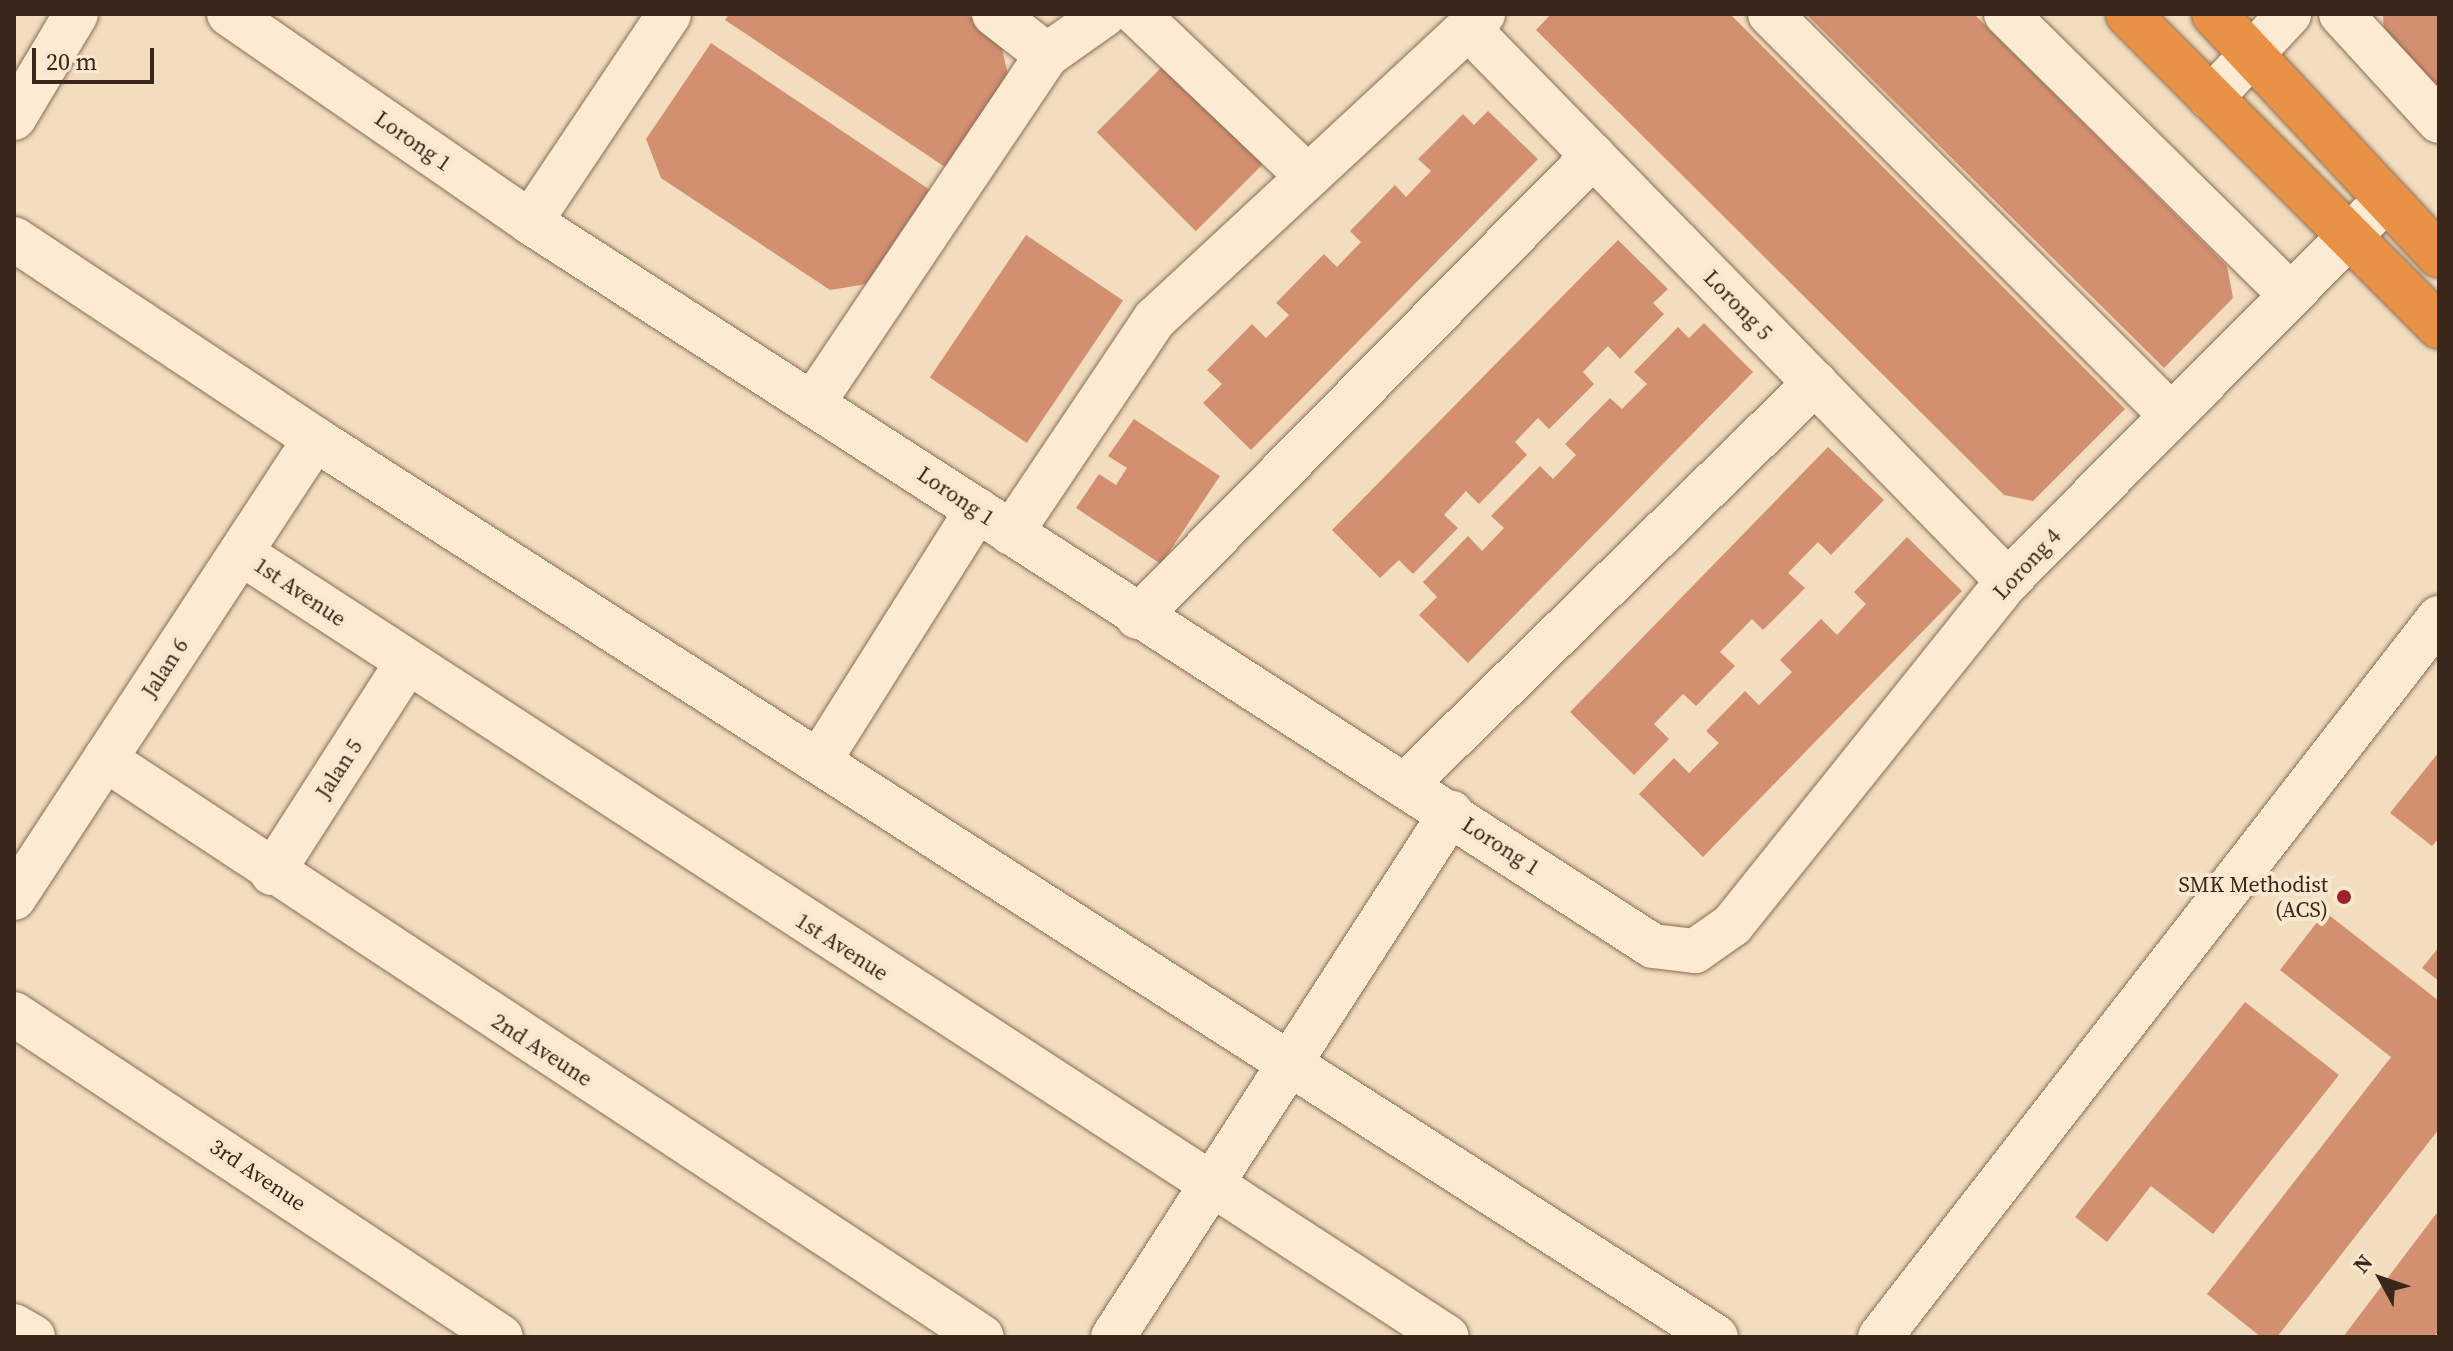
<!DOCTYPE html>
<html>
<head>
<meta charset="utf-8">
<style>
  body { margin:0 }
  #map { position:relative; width:2453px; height:1351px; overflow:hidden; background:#f2ddbe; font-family:"Source Serif 4",serif }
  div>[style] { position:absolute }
  .building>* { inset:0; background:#d39070; transform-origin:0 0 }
  .roads { filter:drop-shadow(0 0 2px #8b6d55) drop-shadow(0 0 2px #8b6d55) }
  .minor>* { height:44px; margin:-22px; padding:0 22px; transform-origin:22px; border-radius:22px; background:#fcebd2 }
  .highway>* { height:44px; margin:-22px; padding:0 22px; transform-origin:22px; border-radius:22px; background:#e99246 }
  .dots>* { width:22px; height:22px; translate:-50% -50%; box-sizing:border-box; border:4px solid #f8e8ce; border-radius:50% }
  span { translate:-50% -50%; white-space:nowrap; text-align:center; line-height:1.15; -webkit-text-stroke:8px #f8e8ce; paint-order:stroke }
  .street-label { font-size:22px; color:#39271b }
  .poi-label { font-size:22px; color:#39271b }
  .right { translate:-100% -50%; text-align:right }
  .frame { position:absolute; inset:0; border:16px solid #39271b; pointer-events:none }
  .north { position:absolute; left:2341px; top:1239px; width:80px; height:80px; -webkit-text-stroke:6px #f8e8ce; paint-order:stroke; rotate:310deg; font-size:22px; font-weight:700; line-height:32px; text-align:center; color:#39271b }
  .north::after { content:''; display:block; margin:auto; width:28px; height:36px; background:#39271b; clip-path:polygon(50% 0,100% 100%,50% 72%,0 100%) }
  .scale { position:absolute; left:32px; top:48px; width:122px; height:36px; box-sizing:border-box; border:4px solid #39271b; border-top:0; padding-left:10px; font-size:24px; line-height:28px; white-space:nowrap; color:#39271b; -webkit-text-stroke:6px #f8e8ce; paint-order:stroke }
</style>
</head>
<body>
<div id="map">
  <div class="building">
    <i style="clip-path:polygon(729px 14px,966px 14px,999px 36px,1009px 79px,948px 169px,725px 20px)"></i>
    <i style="clip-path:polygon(1551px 14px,1730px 14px,2125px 409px,2033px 501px,2004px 495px,1536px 30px)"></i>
    <i style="clip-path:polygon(1806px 14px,1974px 14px,2227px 266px,2233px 298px,2164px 368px)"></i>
    <i style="clip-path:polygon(2383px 14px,2439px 14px,2439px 92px,2384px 37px)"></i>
    <i style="clip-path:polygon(711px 43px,933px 192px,873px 283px,830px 290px,661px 178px,646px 139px)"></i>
    <i style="left:1171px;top:58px;width:140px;height:105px;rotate:45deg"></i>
    <i style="clip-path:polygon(1488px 111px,1538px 159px,1251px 450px,1203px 403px,1222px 384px,1207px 370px,1252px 324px,1266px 338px,1289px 315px,1276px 303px,1324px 254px,1337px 267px,1361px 242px,1350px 231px,1395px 185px,1406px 197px,1431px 171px,1418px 159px,1463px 114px,1474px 125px)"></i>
    <i style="left:1026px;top:235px;width:117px;height:172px;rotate:34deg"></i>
    <i style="clip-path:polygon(1618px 240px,1668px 289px,1653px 303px,1664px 314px,1620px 359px,1608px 346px,1583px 372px,1594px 384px,1549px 429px,1538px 418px,1515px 442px,1527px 455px,1479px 504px,1466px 491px,1444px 515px,1458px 528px,1413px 574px,1399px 560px,1380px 578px,1332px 530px)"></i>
    <i style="clip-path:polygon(1704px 323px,1753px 372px,1468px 663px,1419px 615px,1437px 597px,1423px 582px,1468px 536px,1482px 551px,1504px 528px,1491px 516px,1540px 466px,1553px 479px,1576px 455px,1565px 444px,1610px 398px,1622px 409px,1647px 384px,1634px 372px,1678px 327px,1689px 338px)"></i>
    <i style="clip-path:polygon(1134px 419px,1220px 476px,1161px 564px,1076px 508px,1099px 474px,1116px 485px,1127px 468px,1108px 456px)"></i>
    <i style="clip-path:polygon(1828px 447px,1884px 500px,1831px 555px,1818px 542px,1788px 573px,1805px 588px,1763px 630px,1752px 619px,1720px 652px,1735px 666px,1696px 706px,1683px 694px,1654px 724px,1669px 739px,1634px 775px,1570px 712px)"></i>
    <i style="clip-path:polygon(1907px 537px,1962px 591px,1703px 857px,1639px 794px,1674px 758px,1689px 773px,1719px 743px,1706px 731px,1745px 691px,1759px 705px,1792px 672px,1780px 660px,1821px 619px,1837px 635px,1866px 604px,1854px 592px)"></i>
    <i style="clip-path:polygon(2439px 752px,2439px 838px,2432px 846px,2390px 813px)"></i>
    <i style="clip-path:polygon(2325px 912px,2439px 1001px,2439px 1129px,2277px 1337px,2261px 1337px,2207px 1294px,2391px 1057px,2280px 970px)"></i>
    <i style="clip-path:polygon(2439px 947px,2439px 981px,2422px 968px)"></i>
    <i style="clip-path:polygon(2245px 1002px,2339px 1075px,2213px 1234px,2151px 1186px,2107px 1242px,2075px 1217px)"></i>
    <i style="clip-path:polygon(2439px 1210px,2439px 1330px,2434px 1337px,2343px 1337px)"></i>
  </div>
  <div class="roads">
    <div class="minor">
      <i style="left:229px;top:14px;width:366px;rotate:34.6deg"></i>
      <i style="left:530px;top:222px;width:1336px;rotate:32.81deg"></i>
      <i style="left:1653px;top:946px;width:42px;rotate:6.8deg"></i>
      <i style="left:1695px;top:951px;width:45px;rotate:-35.1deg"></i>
      <i style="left:1732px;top:925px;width:441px;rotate:-51.3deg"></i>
      <i style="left:2008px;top:581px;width:537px;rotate:-45.3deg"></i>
      <i style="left:994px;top:14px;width:67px;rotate:37.7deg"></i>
      <i style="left:1137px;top:14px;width:236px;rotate:43.6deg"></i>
      <i style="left:1770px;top:14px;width:567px;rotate:45deg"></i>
      <i style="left:2006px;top:14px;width:399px;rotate:44.6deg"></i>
      <i style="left:2341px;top:14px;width:145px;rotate:47.5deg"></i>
      <i style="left:1468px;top:28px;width:773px;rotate:45.68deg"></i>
      <i style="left:2211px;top:98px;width:115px;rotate:-47.1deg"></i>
      <i style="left:14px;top:118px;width:121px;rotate:-59.2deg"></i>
      <i style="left:530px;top:222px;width:250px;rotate:-56.2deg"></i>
      <i style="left:14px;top:239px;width:361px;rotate:33.6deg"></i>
      <i style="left:315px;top:439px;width:1664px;rotate:32.66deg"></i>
      <i style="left:813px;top:403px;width:419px;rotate:-56.1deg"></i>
      <i style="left:1047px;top:55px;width:71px;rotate:-35.3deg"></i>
      <i style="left:1011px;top:533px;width:258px;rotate:-56.1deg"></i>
      <i style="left:1155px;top:319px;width:448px;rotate:-42.9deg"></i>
      <i style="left:241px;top:553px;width:1438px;rotate:33.03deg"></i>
      <i style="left:1138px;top:617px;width:648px;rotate:-45.38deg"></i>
      <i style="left:105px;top:759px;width:1050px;rotate:33.39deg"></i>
      <i style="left:819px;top:761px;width:297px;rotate:-57.8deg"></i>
      <i style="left:1406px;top:784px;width:573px;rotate:-44.43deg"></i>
      <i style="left:272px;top:873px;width:248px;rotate:-57.3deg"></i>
      <i style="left:14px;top:898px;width:549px;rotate:-56.74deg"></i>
      <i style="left:14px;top:1014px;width:584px;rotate:33.55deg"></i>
      <i style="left:14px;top:1326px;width:22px;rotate:30deg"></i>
      <i style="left:1113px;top:1337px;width:624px;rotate:-57.18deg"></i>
      <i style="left:1880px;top:1337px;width:911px;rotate:-52.14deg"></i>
    </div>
    <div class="highway">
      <i style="left:2128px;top:14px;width:441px;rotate:45.1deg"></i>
      <i style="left:2214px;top:14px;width:330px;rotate:47deg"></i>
    </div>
  </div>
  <div class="dots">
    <i style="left:2344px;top:897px;background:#a0202c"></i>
  </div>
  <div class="street-label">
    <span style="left:413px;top:141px;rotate:35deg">Lorong 1</span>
    <span style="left:1738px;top:305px;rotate:46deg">Lorong 5</span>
    <span style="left:956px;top:496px;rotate:34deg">Lorong 1</span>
    <span style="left:2027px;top:564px;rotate:-47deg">Lorong 4</span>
    <span style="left:300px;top:592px;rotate:34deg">1st Avenue</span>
    <span style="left:165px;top:668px;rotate:-57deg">Jalan 6</span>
    <span style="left:339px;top:769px;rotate:-57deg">Jalan 5</span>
    <span style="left:1501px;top:846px;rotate:33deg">Lorong 1</span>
    <span style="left:842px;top:947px;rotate:33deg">1st Avenue</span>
    <span style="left:542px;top:1050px;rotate:33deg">2nd Aveune</span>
    <span style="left:258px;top:1175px;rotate:34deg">3rd Avenue</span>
  </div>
  <div class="poi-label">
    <span class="right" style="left:2328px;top:897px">SMK Methodist<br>(ACS)</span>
  </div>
  <div class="frame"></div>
  <div class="north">N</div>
  <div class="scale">20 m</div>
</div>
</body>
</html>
